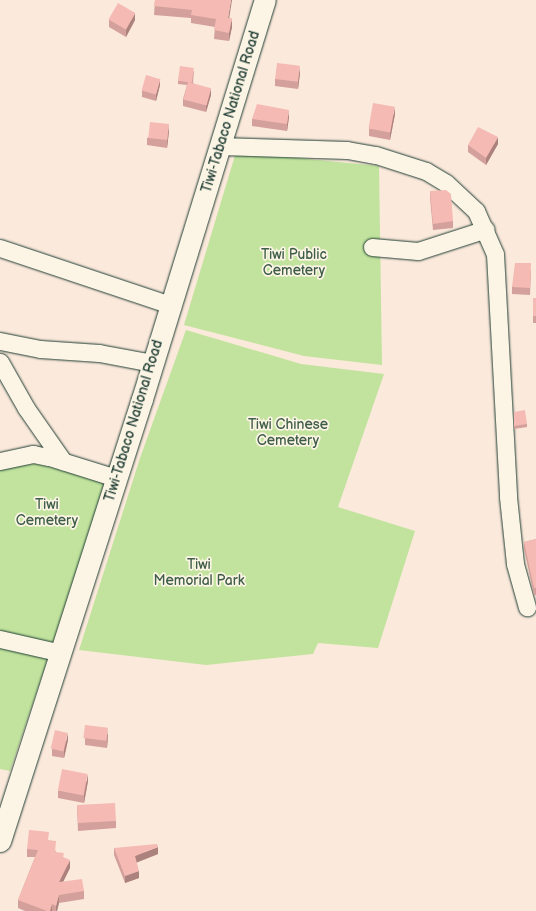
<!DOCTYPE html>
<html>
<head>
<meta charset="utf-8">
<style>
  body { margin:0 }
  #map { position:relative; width:536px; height:911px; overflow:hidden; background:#fbe9db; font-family:"Balsamiq Sans",sans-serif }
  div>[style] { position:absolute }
  .green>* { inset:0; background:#c1e39d }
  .roads { filter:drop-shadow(0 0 1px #1f3d34) drop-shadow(0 0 1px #1f3d34) }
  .minor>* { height:17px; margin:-8.5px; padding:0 8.5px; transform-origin:8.5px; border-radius:8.5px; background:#fcf5e5 }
  .major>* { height:21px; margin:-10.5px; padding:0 10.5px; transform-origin:10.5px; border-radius:10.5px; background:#fcf5e5 }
  .wall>* { inset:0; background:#d3a09b; transform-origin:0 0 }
  .shaded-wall>* { inset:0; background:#ac827e }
  .building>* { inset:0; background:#f5bab4; transform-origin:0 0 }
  span { translate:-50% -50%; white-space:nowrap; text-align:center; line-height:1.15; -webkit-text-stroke:3.5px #fcf5e5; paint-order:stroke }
  .street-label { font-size:14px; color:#1f3d34 }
  .park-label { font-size:14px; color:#3f5e49 }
</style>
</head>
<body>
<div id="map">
  <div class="green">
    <i style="clip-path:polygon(236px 152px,379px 166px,382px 365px,304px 356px,184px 325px)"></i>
    <i style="clip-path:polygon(186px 330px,301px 364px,384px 374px,338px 507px,415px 531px,378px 648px,318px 643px,313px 654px,206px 665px,79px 650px,140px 458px)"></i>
    <i style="clip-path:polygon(46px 462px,107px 483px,10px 771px,0 769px,0 469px)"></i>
  </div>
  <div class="roads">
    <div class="minor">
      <i style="left:220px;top:146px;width:127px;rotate:1.8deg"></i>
      <i style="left:347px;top:150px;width:29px;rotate:10deg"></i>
      <i style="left:376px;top:155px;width:52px;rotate:17.7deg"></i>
      <i style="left:426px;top:171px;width:23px;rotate:31deg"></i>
      <i style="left:446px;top:183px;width:41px;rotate:43deg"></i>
      <i style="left:476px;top:211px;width:47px;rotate:66.2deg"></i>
      <i style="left:495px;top:254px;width:243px;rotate:86.9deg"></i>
      <i style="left:508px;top:497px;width:67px;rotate:84deg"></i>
      <i style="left:515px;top:564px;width:45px;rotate:74.4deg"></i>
      <i style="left:372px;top:247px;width:46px;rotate:5deg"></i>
      <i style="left:418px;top:251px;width:71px;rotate:-17.9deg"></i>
      <i style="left:0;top:248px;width:179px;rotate:18.5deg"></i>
      <i style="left:0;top:341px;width:41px;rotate:11.3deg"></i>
      <i style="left:40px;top:349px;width:59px;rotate:3.9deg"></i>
      <i style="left:99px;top:353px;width:55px;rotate:10.5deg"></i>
      <i style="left:0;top:362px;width:53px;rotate:60.5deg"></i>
      <i style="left:26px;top:408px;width:65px;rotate:55.1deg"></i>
      <i style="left:0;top:461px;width:34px;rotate:-12deg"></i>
      <i style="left:33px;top:454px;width:16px;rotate:11deg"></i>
      <i style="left:49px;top:457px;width:70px;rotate:17.4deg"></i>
      <i style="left:0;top:639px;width:63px;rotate:12.9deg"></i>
    </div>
    <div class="major">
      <i style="left:0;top:841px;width:464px;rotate:-72.2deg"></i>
      <i style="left:142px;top:399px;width:418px;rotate:-72.9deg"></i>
    </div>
  </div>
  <div class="wall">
    <i style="clip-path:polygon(155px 0,229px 18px,232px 27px,229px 41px,214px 39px,215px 27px,191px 23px,191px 18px,154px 15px)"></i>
    <i style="clip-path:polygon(109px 20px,135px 20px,126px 37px,109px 27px)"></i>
    <i style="clip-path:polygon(194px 71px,193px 83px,211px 95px,206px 112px,183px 106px,183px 99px,187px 85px,178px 84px,178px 81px)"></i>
    <i style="clip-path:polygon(300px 73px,298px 89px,275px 86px,275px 79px)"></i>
    <i style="clip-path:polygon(160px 85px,156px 101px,142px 97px,142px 90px)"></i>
    <i style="clip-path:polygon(395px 114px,390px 140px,369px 136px,369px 129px)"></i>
    <i style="clip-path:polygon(289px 117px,287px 131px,252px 126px,252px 119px)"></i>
    <i style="clip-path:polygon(169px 131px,167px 148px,147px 145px,147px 138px)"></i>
    <i style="clip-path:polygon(498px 144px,486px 165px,468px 152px,468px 145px)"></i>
    <i style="clip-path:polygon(430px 191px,453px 221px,453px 228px,433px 230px,430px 198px)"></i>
    <i style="clip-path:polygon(531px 270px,530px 295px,512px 294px,512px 287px)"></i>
    <i style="left:533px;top:298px;width:3px;height:25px"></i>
    <i style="clip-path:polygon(514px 412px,527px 424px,527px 427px,514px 429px)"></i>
    <i style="clip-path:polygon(536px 539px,536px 595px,534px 595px,524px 549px,524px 542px)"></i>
    <i style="clip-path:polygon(85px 725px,108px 735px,107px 748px,85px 745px)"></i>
    <i style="clip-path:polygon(68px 740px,64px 758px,52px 756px,52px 749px)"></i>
    <i style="clip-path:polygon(88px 781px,84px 803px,58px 798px,58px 791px)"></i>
    <i style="clip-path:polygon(77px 806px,116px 821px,116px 828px,78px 831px)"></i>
    <i style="clip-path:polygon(49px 840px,56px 852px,64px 858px,70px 868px,63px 882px,84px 891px,84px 899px,59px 903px,57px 911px,25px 911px,18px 908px,18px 900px,35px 857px,27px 857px,27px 849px)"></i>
    <i style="clip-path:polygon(114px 848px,158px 854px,136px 863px,139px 878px,125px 883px,114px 855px)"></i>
  </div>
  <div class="shaded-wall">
    <i style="clip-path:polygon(231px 0,232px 0,228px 26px,228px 18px)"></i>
    <i style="clip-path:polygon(135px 13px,135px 20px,126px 37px,126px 30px)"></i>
    <i style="clip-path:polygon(232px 18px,232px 27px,229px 41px,229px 33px)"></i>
    <i style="clip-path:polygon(300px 66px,300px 73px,298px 89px,298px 82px)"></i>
    <i style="clip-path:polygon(160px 79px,160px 85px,156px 101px,156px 94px)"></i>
    <i style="clip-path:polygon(211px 88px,211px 95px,206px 112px,206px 105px)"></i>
    <i style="clip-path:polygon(395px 107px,395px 114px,390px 140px,390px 133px)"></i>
    <i style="clip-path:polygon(289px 110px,289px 117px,287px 131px,287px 124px)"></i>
    <i style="clip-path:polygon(169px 124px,169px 131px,167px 148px,167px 141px)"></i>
    <i style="clip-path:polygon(498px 137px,498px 144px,486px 165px,486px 158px)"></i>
    <i style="clip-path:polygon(108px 728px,108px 735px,107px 748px,107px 741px)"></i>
    <i style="clip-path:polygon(68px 733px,68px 740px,64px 758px,64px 751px)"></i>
    <i style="clip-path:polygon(88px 774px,88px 781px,84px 803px,84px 796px)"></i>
    <i style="clip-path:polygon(158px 847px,158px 854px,135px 863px,135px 856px)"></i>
    <i style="clip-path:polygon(70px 860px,70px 868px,59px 890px,59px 882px)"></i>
    <i style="clip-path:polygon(139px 871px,139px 878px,125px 883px,125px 876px)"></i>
    <i style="clip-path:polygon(59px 895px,59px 903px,57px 911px,56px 911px,56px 906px)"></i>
    <i style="clip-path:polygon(52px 904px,52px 911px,50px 911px)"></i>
  </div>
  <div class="building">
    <i style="clip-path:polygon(155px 0,231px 0,228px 18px,232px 18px,229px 33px,214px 30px,216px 19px,191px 15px,192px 10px,154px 6px)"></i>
    <i style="left:118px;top:3px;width:20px;height:19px;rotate:30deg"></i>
    <i style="left:277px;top:63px;width:23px;height:16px;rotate:7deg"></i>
    <i style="left:180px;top:66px;width:14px;height:15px;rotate:8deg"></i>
    <i style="left:146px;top:75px;width:15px;height:16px;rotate:16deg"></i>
    <i style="left:188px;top:82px;width:24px;height:18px;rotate:15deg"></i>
    <i style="left:373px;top:103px;width:22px;height:26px;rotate:10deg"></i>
    <i style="clip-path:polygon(257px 104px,289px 110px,287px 124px,252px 119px)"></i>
    <i style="left:150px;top:122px;width:19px;height:16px;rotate:6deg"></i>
    <i style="clip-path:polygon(478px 127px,498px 137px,486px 158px,468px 145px)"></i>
    <i style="clip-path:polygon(446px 190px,451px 194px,453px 221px,433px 224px,430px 191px)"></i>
    <i style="clip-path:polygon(515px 263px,531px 263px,530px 288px,512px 287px)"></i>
    <i style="left:533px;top:298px;width:3px;height:18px"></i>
    <i style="clip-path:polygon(525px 410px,527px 424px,514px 426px,514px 412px)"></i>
    <i style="clip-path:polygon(536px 539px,536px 588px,534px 588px,524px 542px)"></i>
    <i style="left:85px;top:725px;width:23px;height:13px;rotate:7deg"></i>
    <i style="left:55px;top:730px;width:13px;height:19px;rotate:13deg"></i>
    <i style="left:62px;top:769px;width:26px;height:22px;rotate:11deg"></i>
    <i style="left:115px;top:803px;width:18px;height:38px;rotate:87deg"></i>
    <i style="clip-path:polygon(29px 830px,49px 832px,48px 840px,56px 841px,55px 852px,64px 853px,63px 857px,70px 860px,59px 882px,82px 879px,84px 891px,59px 895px,56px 906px,52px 904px,50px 911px,47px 911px,18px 900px,38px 850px,27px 849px)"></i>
    <i style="clip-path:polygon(157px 844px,158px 847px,135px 856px,139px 871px,125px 876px,114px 848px)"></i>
  </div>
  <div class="street-label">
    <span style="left:231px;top:112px;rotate:-73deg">Tiwi-Tabaco National Road</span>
    <span style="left:134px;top:421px;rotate:-73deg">Tiwi-Tabaco National Road</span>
  </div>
  <div class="park-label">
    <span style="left:294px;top:263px">Tiwi Public<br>Cemetery</span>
    <span style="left:288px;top:433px">Tiwi Chinese<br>Cemetery</span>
    <span style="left:47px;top:513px">Tiwi<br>Cemetery</span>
    <span style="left:199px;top:573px">Tiwi<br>Memorial Park</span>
  </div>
</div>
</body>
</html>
